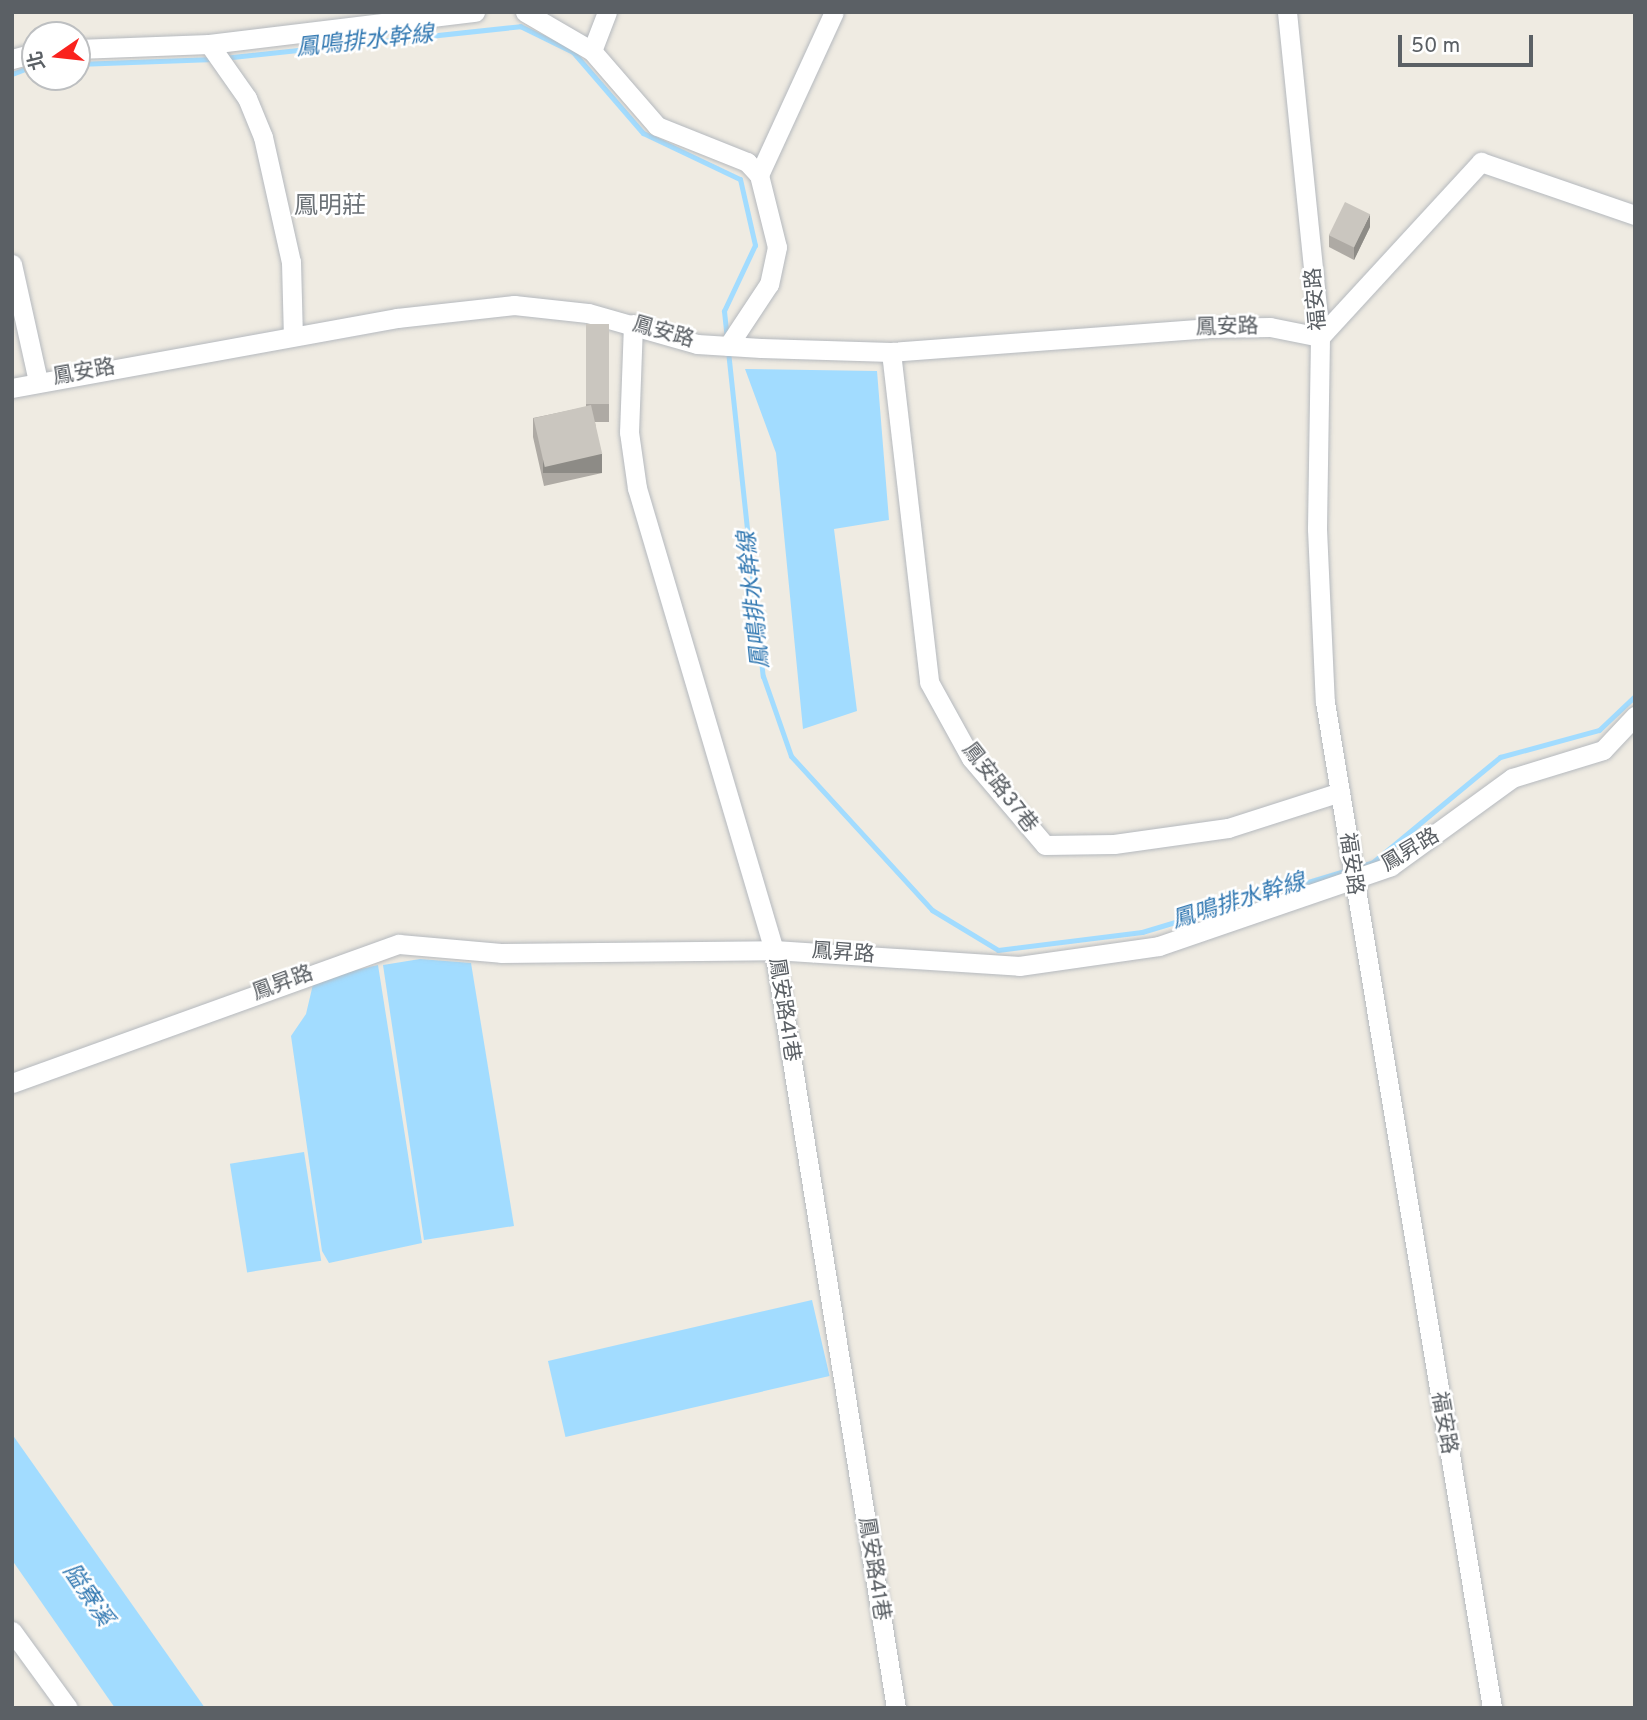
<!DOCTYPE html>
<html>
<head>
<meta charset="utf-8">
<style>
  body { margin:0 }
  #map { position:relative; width:1647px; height:1720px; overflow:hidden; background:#efebe2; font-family:Overpass,"Noto Sans TC",sans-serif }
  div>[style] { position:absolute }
  .water>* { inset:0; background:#a2dcff; transform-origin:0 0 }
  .stream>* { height:5px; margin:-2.5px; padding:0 2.5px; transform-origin:2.5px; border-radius:2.5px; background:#a2dcff }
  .roads { filter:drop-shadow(0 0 2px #b5b9be) drop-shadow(0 0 2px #b5b9be) }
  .minor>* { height:19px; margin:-9.5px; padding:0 9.5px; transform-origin:9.5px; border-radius:9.5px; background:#fff }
  .wall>* { inset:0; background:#aeaaa4 }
  .shaded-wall>* { inset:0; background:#8d8b86; transform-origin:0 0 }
  .building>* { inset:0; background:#cac6bf; transform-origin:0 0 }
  span { translate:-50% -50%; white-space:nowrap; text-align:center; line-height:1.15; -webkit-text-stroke:5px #fff; paint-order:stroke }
  .street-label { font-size:21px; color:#5b6065 }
  .water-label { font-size:23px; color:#3379b2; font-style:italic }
  .quarter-label { font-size:24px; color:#6c7277 }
  .frame { position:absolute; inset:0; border:14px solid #5b6065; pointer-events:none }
  .north { position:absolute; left:21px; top:21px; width:70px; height:70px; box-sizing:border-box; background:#fff; border:2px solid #bdbfc1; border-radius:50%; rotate:256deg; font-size:19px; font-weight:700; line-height:28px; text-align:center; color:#5b6065 }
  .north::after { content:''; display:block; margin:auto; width:24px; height:32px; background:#fa221e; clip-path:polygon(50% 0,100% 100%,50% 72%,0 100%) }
  .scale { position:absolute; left:1398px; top:35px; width:135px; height:32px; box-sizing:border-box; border:4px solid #5b6065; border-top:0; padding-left:9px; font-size:21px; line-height:24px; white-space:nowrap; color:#5b6065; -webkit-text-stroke:5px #fff; paint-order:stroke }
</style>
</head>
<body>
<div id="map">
  <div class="water">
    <i style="clip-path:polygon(745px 369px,877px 371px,889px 520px,834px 529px,857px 711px,803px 729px,776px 453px)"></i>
    <i style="clip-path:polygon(420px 959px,471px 963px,514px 1226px,424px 1240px,383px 965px)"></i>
    <i style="clip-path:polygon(378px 965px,422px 1243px,329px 1263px,322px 1251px,291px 1036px,306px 1014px,314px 980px)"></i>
    <i style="left:304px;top:1152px;width:110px;height:75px;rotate:81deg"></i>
    <i style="left:812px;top:1300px;width:78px;height:271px;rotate:77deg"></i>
    <i style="clip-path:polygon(12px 1434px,205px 1708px,115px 1708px,12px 1560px)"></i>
  </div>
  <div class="stream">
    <i style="left:223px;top:58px;width:299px;rotate:-6.1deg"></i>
    <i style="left:520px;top:26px;width:59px;rotate:26.1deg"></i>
    <i style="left:573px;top:52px;width:107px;rotate:49.2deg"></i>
    <i style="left:643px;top:133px;width:107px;rotate:25.4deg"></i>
    <i style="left:740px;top:179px;width:68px;rotate:77.2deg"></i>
    <i style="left:755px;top:245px;width:73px;rotate:115.2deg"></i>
    <i style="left:724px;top:311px;width:27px;rotate:84deg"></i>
    <i style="left:77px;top:64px;width:137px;rotate:-2.1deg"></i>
    <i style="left:12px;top:74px;width:25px;rotate:-21deg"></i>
    <i style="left:728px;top:351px;width:327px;rotate:83.9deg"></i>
    <i style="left:763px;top:676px;width:85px;rotate:70.7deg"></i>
    <i style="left:791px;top:756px;width:209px;rotate:47.5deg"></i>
    <i style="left:932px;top:910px;width:77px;rotate:31.2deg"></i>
    <i style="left:998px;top:950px;width:145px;rotate:-7.1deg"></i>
    <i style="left:1142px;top:932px;width:215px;rotate:-16.8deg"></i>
    <i style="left:1358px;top:867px;width:16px;rotate:-18deg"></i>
    <i style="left:1373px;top:862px;width:165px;rotate:-39.6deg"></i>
    <i style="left:1500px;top:757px;width:103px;rotate:-15.3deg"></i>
    <i style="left:1599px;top:730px;width:50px;rotate:-43.4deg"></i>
  </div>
  <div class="roads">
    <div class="minor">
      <i style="left:525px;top:12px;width:78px;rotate:30.2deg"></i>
      <i style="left:592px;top:51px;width:99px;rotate:49.1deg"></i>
      <i style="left:657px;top:126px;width:97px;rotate:21.8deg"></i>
      <i style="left:747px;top:162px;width:18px;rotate:47deg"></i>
      <i style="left:759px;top:175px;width:74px;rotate:76deg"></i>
      <i style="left:777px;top:247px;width:38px;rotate:102deg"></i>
      <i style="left:769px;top:284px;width:74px;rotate:123.5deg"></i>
      <i style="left:1287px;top:12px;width:327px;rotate:84.2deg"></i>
      <i style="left:1320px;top:337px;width:192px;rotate:90.9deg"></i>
      <i style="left:1317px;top:529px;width:173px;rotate:87.4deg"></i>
      <i style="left:1325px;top:702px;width:1020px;rotate:80.57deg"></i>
      <i style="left:209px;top:44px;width:66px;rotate:54.9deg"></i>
      <i style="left:247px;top:98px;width:42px;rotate:67.7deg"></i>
      <i style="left:263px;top:137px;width:128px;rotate:77.4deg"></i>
      <i style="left:291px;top:262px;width:74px;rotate:88.5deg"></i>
      <i style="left:77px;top:49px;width:132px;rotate:-2.2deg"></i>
      <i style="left:209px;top:44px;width:268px;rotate:-6.9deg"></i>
      <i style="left:592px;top:51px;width:42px;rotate:-69deg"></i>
      <i style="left:12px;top:59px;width:24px;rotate:-15deg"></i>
      <i style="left:759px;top:175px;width:179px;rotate:-65.3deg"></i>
      <i style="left:12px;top:264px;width:120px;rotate:77.5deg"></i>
      <i style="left:633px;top:324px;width:108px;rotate:92.1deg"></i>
      <i style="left:629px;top:432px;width:57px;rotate:81.9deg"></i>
      <i style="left:637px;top:488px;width:482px;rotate:73.5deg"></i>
      <i style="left:774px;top:950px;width:768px;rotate:80.86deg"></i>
      <i style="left:891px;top:352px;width:332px;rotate:83.4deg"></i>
      <i style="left:929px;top:682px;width:87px;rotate:61.1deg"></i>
      <i style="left:971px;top:758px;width:114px;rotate:49.6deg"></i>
      <i style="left:1045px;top:845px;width:69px;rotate:-0.8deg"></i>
      <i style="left:1114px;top:844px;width:115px;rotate:-8deg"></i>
      <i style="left:1228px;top:828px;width:118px;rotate:-17.8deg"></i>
      <i style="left:12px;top:388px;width:391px;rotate:-10.3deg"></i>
      <i style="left:397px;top:318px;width:118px;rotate:-6.3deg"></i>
      <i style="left:514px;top:305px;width:74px;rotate:6.2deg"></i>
      <i style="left:588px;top:313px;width:113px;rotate:15.9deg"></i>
      <i style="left:697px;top:344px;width:64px;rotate:3.6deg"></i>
      <i style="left:761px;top:348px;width:130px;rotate:1.8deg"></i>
      <i style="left:891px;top:352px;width:317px;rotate:-4.3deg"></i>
      <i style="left:1207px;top:328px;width:63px;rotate:-0.9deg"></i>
      <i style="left:1270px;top:327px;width:51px;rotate:11.3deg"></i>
      <i style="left:1320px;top:337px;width:238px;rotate:-47.4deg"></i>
      <i style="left:1481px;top:162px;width:163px;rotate:19deg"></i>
      <i style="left:12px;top:1083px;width:411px;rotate:-19.8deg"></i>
      <i style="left:399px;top:944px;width:102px;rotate:5deg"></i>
      <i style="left:501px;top:953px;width:273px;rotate:-0.6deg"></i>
      <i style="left:774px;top:950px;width:246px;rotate:3.7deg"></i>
      <i style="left:1019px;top:966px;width:141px;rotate:-8.1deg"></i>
      <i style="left:1159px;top:946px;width:245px;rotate:-19deg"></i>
      <i style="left:1391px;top:866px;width:150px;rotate:-36deg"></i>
      <i style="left:1512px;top:778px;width:95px;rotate:-17.1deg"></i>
      <i style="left:1603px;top:750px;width:47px;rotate:-46.7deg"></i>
      <i style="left:12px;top:1631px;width:95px;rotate:54deg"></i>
    </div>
  </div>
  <div class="wall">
    <i style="clip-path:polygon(1370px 227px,1354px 260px,1329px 247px,1329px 235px)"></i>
    <i style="clip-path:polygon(586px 324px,609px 324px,609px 422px,595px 422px,602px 473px,544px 486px,533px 437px,533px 418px,586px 407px)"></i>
  </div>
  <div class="shaded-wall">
    <i style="clip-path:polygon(1370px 214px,1370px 227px,1354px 260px,1354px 247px)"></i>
    <i style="left:602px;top:454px;width:19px;height:59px;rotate:90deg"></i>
  </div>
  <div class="building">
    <i style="left:1345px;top:202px;width:28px;height:37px;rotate:26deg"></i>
    <i style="left:586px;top:324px;width:23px;height:80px"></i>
    <i style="left:591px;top:405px;width:50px;height:59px;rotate:77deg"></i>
  </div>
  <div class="street-label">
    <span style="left:1317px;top:299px;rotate:-95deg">福安路</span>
    <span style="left:1227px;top:328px;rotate:-1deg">鳳安路</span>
    <span style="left:663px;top:333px;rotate:16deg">鳳安路</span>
    <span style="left:84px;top:373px;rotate:-10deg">鳳安路</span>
    <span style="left:999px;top:788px;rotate:52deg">鳳安路37巷</span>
    <span style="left:1411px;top:851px;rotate:-31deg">鳳昇路</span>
    <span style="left:1350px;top:864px;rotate:82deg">福安路</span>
    <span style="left:843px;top:954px;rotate:4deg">鳳昇路</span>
    <span style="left:283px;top:984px;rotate:-20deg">鳳昇路</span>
    <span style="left:783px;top:1010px;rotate:81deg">鳳安路41巷</span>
    <span style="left:1443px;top:1423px;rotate:80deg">福安路</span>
    <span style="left:873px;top:1569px;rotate:81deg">鳳安路41巷</span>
  </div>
  <div class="water-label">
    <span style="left:365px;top:43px;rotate:-6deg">鳳鳴排水幹線</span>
    <span style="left:756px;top:600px;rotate:-96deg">鳳鳴排水幹線</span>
    <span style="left:1239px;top:903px;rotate:-17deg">鳳鳴排水幹線</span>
    <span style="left:86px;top:1596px;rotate:56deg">隘寮溪</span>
  </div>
  <div class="quarter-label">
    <span style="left:330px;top:208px">鳳明莊</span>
  </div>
  <div class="frame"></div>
  <div class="north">北</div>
  <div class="scale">50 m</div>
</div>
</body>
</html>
